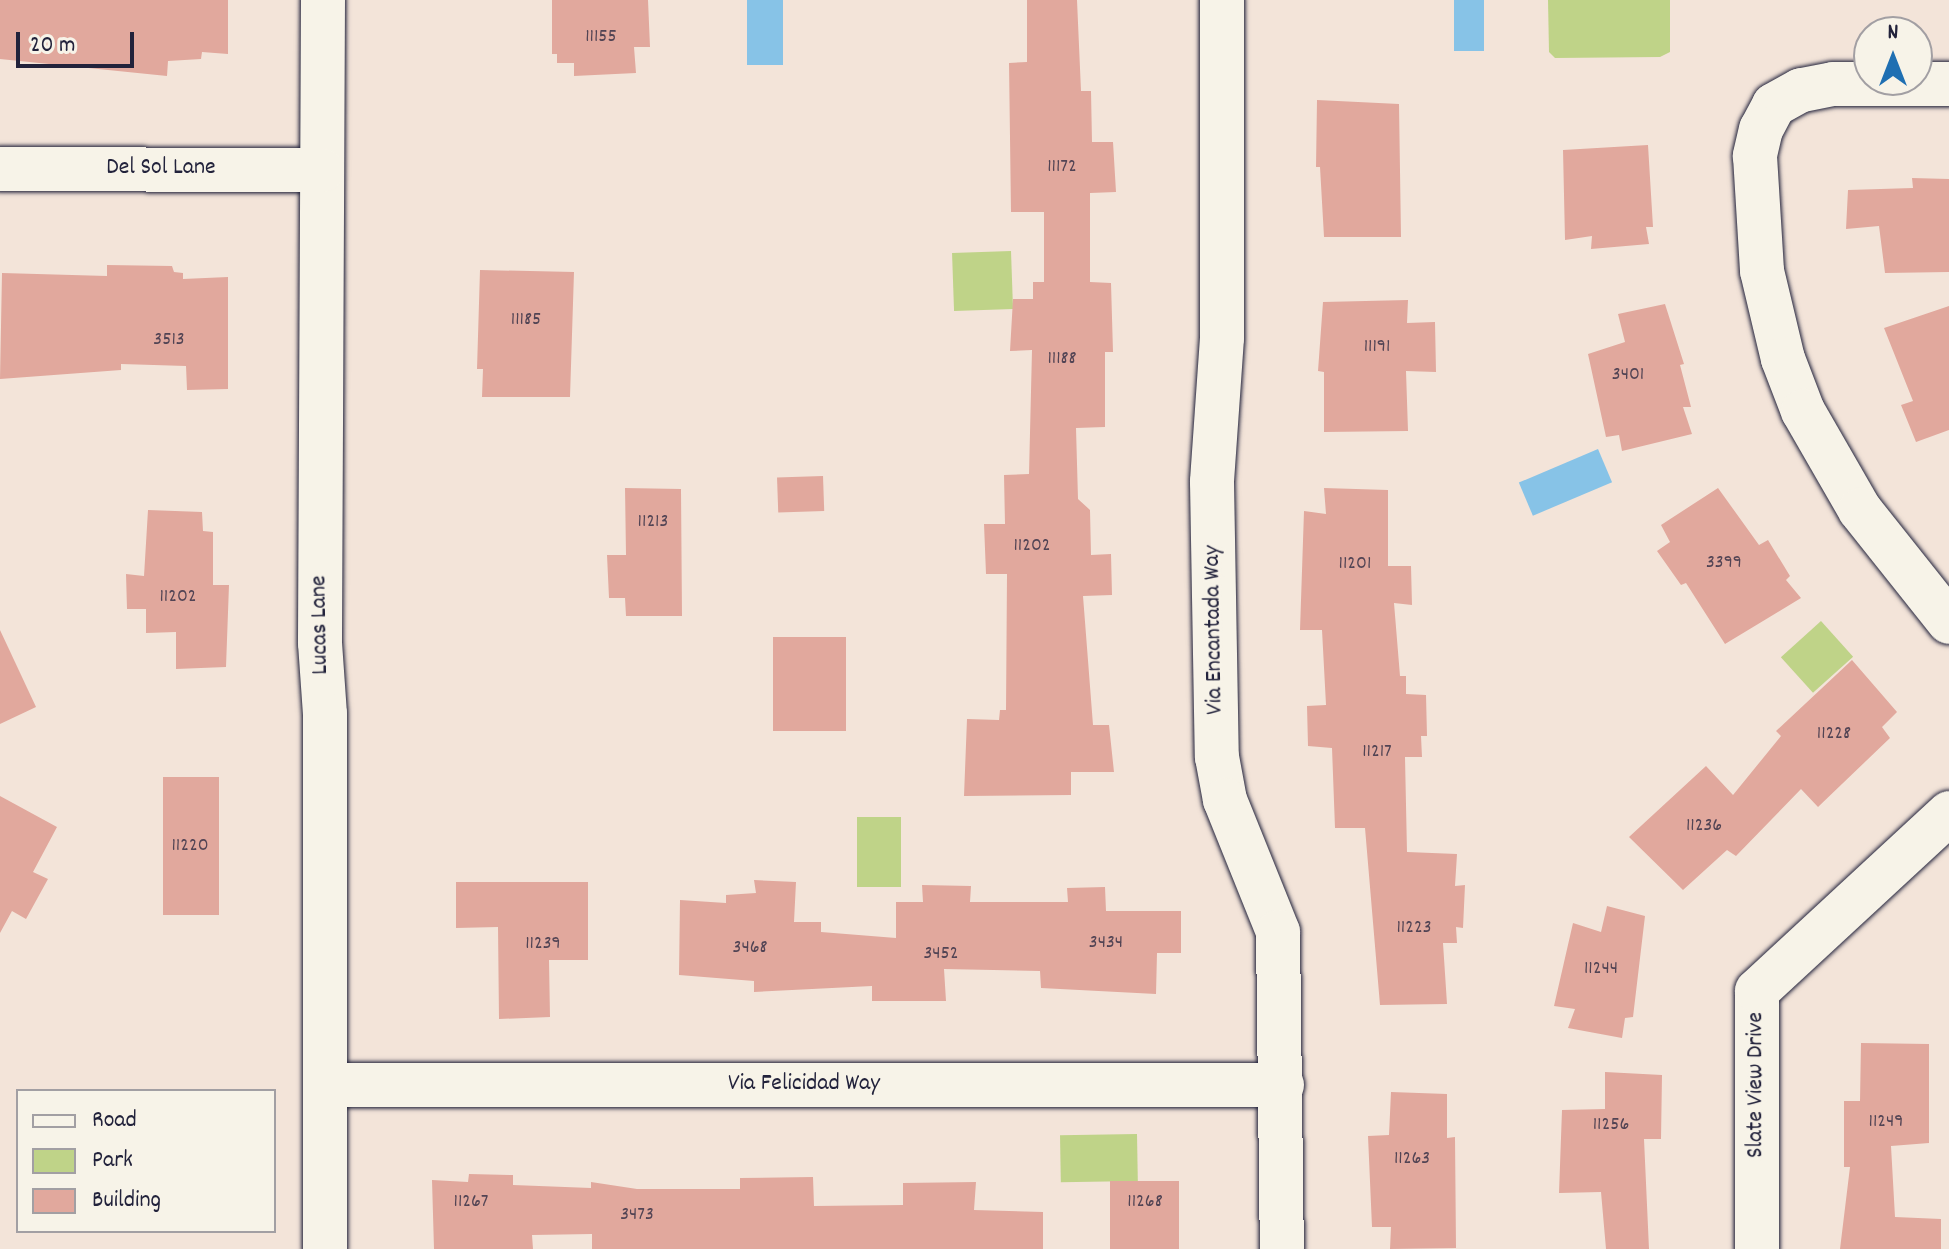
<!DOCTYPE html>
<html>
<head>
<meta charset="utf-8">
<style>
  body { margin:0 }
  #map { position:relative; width:1949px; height:1249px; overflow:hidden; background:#f3e4d9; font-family:Dekko,sans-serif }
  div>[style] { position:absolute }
  .green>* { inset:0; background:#bfd388; transform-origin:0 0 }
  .water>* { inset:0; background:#87c3e7; transform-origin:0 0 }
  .building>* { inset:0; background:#e1a89d; transform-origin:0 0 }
  .roads { filter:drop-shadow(0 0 2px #22223b) drop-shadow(0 0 2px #22223b) }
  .minor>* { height:44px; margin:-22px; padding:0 22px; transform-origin:22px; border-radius:22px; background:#f7f3e8 }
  span { translate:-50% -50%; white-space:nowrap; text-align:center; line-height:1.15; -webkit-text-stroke:6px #f7f3e8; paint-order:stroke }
  .number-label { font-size:20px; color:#524454 }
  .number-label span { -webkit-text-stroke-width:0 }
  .street-label { font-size:24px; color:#22223b }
  .legend { position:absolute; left:16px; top:1089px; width:260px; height:144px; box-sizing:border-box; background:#f7f3e8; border:2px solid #a29fa3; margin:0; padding:10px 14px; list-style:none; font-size:24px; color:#22223b }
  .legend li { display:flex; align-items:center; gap:16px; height:40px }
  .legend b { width:40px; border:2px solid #a29fa3 }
  .north { position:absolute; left:1853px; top:16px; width:80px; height:80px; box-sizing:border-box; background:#f7f3e8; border:2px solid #a29fa3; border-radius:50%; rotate:0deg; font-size:22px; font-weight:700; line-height:32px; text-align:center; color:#22223b }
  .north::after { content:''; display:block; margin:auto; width:28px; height:36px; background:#1f6fb2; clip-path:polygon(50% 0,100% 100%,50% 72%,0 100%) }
  .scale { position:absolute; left:16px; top:32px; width:118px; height:36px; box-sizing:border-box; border:4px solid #22223b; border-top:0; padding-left:10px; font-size:24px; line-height:28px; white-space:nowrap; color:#22223b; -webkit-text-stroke:6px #f7f3e8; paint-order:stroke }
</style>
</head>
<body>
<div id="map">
  <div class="green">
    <i style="clip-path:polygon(1548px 0,1670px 0,1670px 52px,1660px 57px,1555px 58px,1549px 52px)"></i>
    <i style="left:1011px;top:251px;width:58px;height:59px;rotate:88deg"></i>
    <i style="left:1821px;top:621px;width:48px;height:54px;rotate:48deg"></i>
    <i style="left:857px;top:817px;width:44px;height:70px"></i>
    <i style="left:1137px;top:1134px;width:47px;height:77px;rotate:89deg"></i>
  </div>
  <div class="water">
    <i style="left:747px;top:0;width:36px;height:65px"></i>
    <i style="left:1454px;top:0;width:30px;height:51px"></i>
    <i style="left:1598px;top:449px;width:36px;height:86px;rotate:67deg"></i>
  </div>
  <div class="building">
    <i style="clip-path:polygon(0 0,228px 0,228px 54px,202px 52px,201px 59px,168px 61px,167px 76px,0 59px)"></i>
    <i style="clip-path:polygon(552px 0,648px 0,650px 47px,634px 47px,636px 73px,574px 76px,574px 63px,557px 63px,557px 54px,552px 54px)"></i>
    <i style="clip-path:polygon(1027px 0,1077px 0,1081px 91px,1091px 91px,1092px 142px,1113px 142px,1116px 192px,1090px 193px,1090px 282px,1111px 283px,1113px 352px,1105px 352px,1105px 427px,1076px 428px,1078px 499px,1090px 510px,1091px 555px,1111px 554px,1112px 595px,1083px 596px,1093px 725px,1109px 725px,1114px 772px,1071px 772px,1071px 795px,964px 796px,967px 719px,999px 720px,1000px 710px,1006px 710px,1007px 574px,986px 574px,984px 524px,1005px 524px,1004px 475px,1029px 474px,1032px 350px,1010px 351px,1013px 299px,1033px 299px,1033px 282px,1044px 282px,1044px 212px,1011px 212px,1009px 63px,1027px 62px)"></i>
    <i style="clip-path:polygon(1317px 100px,1399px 104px,1401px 237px,1324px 237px,1320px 167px,1316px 167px)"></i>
    <i style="clip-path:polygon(1648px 145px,1653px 227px,1646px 227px,1649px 244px,1591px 249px,1592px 236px,1565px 240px,1563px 150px)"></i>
    <i style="clip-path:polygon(1912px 178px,1949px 179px,1949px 272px,1885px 273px,1879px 226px,1846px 229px,1848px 190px,1913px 188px)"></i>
    <i style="clip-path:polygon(107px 265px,172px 266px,174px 272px,183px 273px,183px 279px,228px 277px,228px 389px,187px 390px,186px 366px,121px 364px,121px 370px,0 379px,2px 273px,107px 276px)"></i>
    <i style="clip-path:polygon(480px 270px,574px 272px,570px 397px,482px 397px,483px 369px,477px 369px)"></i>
    <i style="clip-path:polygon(1408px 300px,1407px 323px,1435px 322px,1436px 372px,1406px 371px,1408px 431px,1324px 432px,1324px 372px,1318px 371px,1323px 302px)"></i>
    <i style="clip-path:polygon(1665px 304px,1684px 364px,1680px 365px,1691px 407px,1683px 407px,1692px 434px,1622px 451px,1619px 435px,1606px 437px,1588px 354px,1625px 342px,1618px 314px)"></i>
    <i style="clip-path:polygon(1949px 306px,1949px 430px,1916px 442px,1901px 405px,1913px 401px,1884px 328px)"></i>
    <i style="left:823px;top:476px;width:35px;height:46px;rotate:88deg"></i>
    <i style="clip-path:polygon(625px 488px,681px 489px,682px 616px,626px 616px,625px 598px,609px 598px,607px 555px,626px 555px)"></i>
    <i style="clip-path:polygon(1324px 488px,1388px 490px,1388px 566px,1411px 566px,1412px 605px,1394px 603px,1400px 676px,1406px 676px,1406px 694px,1426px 695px,1427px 736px,1421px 736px,1422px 757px,1405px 757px,1407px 852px,1457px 854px,1455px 886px,1465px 885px,1463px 928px,1456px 927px,1457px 943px,1443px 943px,1447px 1004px,1380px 1005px,1365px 828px,1335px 828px,1332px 748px,1308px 746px,1307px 706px,1326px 705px,1322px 630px,1300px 630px,1304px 511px,1326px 514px)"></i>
    <i style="clip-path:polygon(1718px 488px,1759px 545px,1768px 540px,1790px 576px,1786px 580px,1801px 598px,1725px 644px,1686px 583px,1681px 585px,1657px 551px,1670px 542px,1661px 525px)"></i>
    <i style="clip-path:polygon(148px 510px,202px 512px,203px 531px,213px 532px,213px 585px,229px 585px,226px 667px,176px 669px,176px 632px,146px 633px,146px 609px,127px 609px,126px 574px,144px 576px)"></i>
    <i style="clip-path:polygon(0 630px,36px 707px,0 724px)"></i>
    <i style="left:773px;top:637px;width:73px;height:94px"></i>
    <i style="clip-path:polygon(1852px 660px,1897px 712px,1882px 727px,1890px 738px,1818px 807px,1801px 789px,1736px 856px,1727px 850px,1683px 890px,1629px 837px,1706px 766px,1733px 795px,1781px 736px,1776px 731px)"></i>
    <i style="left:163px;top:777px;width:56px;height:138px"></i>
    <i style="clip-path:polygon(0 796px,57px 827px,33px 872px,48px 879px,26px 919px,12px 911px,0 933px)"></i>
    <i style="clip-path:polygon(754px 880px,796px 882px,794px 922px,821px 922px,821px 932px,896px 938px,896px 902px,923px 902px,922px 885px,971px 886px,970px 902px,1068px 902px,1067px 888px,1105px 887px,1106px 911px,1181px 911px,1181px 953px,1157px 953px,1156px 994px,1041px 988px,1040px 971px,944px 969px,946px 1001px,872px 1001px,872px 986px,754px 992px,754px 981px,679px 975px,680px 900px,726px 903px,726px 895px,756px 893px)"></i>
    <i style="clip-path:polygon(456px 882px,588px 882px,588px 960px,549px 960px,550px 1017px,499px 1019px,498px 927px,456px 928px)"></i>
    <i style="clip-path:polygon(1607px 906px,1645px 916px,1633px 1017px,1625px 1018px,1622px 1038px,1568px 1028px,1575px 1009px,1554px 1006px,1573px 923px,1601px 932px)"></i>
    <i style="clip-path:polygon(1861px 1043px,1929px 1044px,1929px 1143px,1891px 1146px,1895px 1217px,1941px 1219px,1941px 1249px,1840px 1249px,1850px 1167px,1844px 1167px,1844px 1101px,1860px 1101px)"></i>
    <i style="clip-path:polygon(1605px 1072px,1662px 1075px,1661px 1139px,1644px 1139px,1649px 1249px,1606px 1249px,1601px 1192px,1559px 1193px,1562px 1110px,1605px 1109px)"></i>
    <i style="clip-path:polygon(1391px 1092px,1447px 1094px,1447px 1138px,1455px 1137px,1456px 1248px,1390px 1249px,1391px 1227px,1372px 1227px,1368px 1136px,1389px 1135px)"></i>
    <i style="clip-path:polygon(469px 1174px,513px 1175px,513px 1185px,591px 1188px,591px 1182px,637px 1189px,740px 1189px,740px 1178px,813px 1177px,814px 1206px,903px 1205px,903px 1183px,976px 1182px,974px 1210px,1043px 1212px,1043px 1249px,592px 1249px,592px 1234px,532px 1235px,533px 1249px,434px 1249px,432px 1180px,468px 1182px)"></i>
    <i style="left:1179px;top:1181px;width:68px;height:69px;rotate:90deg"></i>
  </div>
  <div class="roads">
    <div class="minor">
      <i style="left:323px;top:0;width:643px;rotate:90.27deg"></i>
      <i style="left:320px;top:643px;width:71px;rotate:86deg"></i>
      <i style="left:325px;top:714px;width:535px;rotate:90deg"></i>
      <i style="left:1222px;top:0;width:338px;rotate:90deg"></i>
      <i style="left:1222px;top:338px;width:144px;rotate:94deg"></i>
      <i style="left:1212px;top:482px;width:275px;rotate:89deg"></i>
      <i style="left:1217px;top:757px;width:44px;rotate:79.5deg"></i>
      <i style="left:1225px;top:800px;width:142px;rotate:68.1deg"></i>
      <i style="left:1278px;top:932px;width:317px;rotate:89.3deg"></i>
      <i style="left:1949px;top:84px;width:116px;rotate:180deg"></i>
      <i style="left:1833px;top:84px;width:33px;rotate:169deg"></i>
      <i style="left:1801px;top:90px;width:31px;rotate:151deg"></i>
      <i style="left:1774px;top:105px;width:27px;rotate:118deg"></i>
      <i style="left:1761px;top:129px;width:28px;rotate:103deg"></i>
      <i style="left:1755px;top:156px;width:115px;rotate:86.5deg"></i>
      <i style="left:1762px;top:271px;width:90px;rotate:76.6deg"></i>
      <i style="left:1783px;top:359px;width:56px;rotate:69deg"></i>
      <i style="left:1803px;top:411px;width:114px;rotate:60.1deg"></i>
      <i style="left:1860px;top:510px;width:143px;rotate:51.5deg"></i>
      <i style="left:0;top:169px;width:322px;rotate:0.2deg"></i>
      <i style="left:325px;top:1085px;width:957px"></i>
      <i style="left:1757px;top:1249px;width:258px;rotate:-90deg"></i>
      <i style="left:1757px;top:991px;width:262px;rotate:-42.8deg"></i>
    </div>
  </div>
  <div class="number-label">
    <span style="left:601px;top:37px">11155</span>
    <span style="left:1062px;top:167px">11172</span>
    <span style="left:526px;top:320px">11185</span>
    <span style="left:169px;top:340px">3513</span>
    <span style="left:1377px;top:347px">11191</span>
    <span style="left:1062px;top:359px">11188</span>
    <span style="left:1628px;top:375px">3401</span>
    <span style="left:653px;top:522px">11213</span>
    <span style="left:1032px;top:546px">11202</span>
    <span style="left:1724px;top:563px">3399</span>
    <span style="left:1355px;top:564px">11201</span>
    <span style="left:178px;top:597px">11202</span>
    <span style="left:1834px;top:734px">11228</span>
    <span style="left:1377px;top:752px">11217</span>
    <span style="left:1704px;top:826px">11236</span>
    <span style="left:190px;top:846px">11220</span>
    <span style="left:1414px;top:928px">11223</span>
    <span style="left:1106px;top:943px">3434</span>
    <span style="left:543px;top:944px">11239</span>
    <span style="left:750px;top:948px">3468</span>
    <span style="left:941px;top:954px">3452</span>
    <span style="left:1601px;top:969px">11244</span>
    <span style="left:1886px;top:1122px">11249</span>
    <span style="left:1611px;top:1125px">11256</span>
    <span style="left:1412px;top:1159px">11263</span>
    <span style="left:471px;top:1202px">11267</span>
    <span style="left:1145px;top:1202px">11268</span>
    <span style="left:637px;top:1215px">3473</span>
  </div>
  <div class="street-label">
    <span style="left:161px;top:169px">Del Sol Lane</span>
    <span style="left:321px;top:625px;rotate:-91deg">Lucas Lane</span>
    <span style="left:1215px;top:630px;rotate:-91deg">Via Encantada Way</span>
    <span style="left:804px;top:1085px">Via Felicidad Way</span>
    <span style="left:1757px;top:1085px;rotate:-90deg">Slate View Drive</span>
  </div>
  <ul class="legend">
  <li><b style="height:10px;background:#f7f3e8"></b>Road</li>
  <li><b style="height:22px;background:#bfd388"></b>Park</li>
  <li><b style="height:22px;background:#e1a89d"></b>Building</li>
  </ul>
  <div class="north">N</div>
  <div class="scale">20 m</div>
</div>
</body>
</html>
